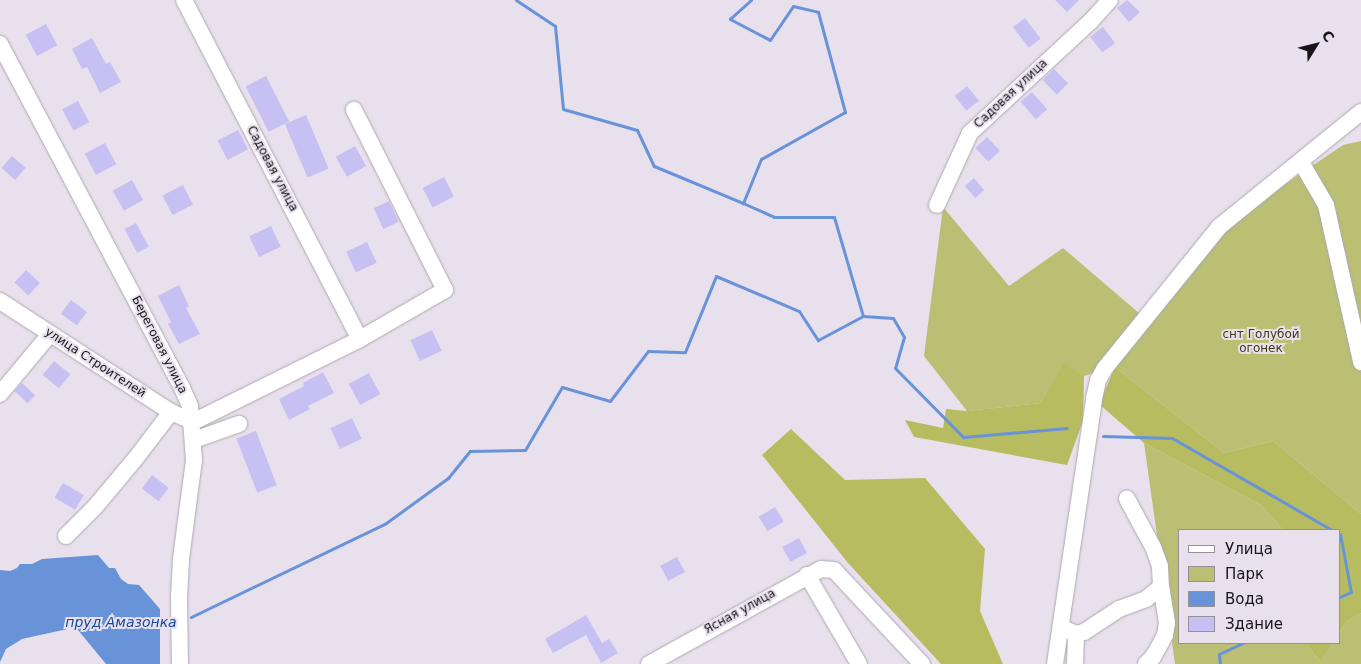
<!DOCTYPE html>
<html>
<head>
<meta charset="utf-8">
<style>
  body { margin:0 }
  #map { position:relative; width:1361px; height:664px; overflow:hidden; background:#e8e0ec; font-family:"DejaVu Sans",sans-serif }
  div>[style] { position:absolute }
  .green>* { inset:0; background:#babf74 }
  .forest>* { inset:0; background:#b7bc60 }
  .water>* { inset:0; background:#6893d9 }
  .stream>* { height:3px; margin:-1.5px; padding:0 1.5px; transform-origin:1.5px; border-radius:1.5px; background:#6893d9 }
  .building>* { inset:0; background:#c7c1f3; transform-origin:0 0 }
  .roads { filter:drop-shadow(0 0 1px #aea7b2) drop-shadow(0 0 1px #aea7b2) }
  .minor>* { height:16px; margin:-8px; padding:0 8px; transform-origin:8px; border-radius:8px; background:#fff }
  span { translate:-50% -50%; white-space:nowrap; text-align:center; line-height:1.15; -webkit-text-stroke:4px #e8e0ec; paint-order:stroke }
  .street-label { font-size:12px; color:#171519 }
  .park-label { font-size:12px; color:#3b3d16 }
  .water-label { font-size:14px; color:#164a9c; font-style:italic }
  .legend { position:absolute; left:1178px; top:529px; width:162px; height:115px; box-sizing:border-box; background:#e8e0ec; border:1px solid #948f98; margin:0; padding:6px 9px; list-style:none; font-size:15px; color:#171519 }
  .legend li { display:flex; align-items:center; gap:10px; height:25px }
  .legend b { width:25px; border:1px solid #948f98 }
  .north { position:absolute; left:1291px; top:20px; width:50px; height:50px; -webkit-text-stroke:4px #e8e0ec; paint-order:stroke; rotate:54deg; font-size:14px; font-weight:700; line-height:20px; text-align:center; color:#171519 }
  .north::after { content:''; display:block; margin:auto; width:18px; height:22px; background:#171519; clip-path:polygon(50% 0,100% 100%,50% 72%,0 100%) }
</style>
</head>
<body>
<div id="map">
  <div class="green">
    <i style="clip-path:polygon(1361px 141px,1361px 514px,1273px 441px,1224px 453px,1115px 367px,1084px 376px,1064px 364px,1040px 403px,967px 411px,924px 356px,943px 207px,1009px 286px,1063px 248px,1140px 314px,1222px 227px,1343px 145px)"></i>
    <i style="clip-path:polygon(1144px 443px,1261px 505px,1283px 530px,1180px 530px,1180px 643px,1305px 643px,1321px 662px,1333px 643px,1340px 643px,1340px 632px,1346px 622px,1361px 613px,1361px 664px,1175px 664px)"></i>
  </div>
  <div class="forest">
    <i style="clip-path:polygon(1064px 363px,1084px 376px,1083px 421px,1067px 465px,914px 437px,905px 420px,943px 428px,946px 409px,967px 411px,1040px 403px)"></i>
    <i style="clip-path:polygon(1115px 367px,1224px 453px,1273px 441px,1361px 514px,1361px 613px,1346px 622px,1340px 632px,1340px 530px,1283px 530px,1261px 505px,1144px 443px,1099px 404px)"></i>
    <i style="clip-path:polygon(791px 429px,845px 480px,925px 478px,985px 549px,980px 611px,1003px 664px,941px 664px,848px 563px,762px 455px)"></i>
    <i style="clip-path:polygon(1305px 643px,1333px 643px,1321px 662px)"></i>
  </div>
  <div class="water">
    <i style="clip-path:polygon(98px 555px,109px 568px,115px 568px,121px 579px,128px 584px,139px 585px,160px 609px,160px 664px,106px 664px,78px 630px,72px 628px,22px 639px,6px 649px,0 662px,0 570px,10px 571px,17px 568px,20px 564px,32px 564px,42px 559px)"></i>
  </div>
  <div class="stream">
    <i style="left:516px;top:0;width:47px;rotate:33.7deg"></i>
    <i style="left:555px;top:26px;width:83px;rotate:84.5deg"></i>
    <i style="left:563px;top:109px;width:77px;rotate:15.8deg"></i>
    <i style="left:637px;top:130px;width:40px;rotate:65deg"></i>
    <i style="left:654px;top:166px;width:96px;rotate:22.6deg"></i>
    <i style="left:751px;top:0;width:28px;rotate:138deg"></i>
    <i style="left:730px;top:19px;width:45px;rotate:27.7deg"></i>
    <i style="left:770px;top:40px;width:41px;rotate:-55.9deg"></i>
    <i style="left:793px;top:6px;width:26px;rotate:13deg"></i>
    <i style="left:818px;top:12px;width:104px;rotate:74.9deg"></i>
    <i style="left:845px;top:112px;width:96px;rotate:150.8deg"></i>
    <i style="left:761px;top:159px;width:48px;rotate:112.2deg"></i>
    <i style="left:743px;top:203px;width:34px;rotate:24deg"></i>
    <i style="left:774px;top:217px;width:60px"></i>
    <i style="left:834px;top:217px;width:103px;rotate:73.7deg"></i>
    <i style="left:863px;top:316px;width:30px;rotate:4deg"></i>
    <i style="left:893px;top:318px;width:22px;rotate:60deg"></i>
    <i style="left:904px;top:337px;width:32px;rotate:106deg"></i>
    <i style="left:895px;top:368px;width:97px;rotate:45.4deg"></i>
    <i style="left:963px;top:437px;width:104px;rotate:-4.9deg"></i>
    <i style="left:1103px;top:436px;width:69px;rotate:1.7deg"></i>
    <i style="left:1172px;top:438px;width:185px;rotate:29.9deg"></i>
    <i style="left:1340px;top:534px;width:59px;rotate:79.3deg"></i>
    <i style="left:1351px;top:592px;width:12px;rotate:156deg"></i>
    <i style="left:191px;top:617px;width:216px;rotate:-25.7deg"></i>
    <i style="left:386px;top:523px;width:77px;rotate:-36deg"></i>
    <i style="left:448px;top:478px;width:35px;rotate:-51deg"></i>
    <i style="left:470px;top:451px;width:55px;rotate:-1deg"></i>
    <i style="left:525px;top:450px;width:73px;rotate:-59.6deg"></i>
    <i style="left:562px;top:387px;width:50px;rotate:16.3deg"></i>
    <i style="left:610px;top:401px;width:63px;rotate:-52.8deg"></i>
    <i style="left:648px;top:351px;width:37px;rotate:2deg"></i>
    <i style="left:685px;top:352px;width:82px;rotate:-67.8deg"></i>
    <i style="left:716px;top:276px;width:90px;rotate:22.9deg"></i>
    <i style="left:799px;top:311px;width:35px;rotate:57deg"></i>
    <i style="left:818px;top:340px;width:51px;rotate:-28.1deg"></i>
    <i style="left:1220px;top:664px;width:10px;rotate:-96deg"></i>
    <i style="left:1219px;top:654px;width:26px;rotate:-25deg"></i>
  </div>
  <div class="building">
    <i style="clip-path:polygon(1055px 0,1079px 0,1067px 12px)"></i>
    <i style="clip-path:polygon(1127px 0,1140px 12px,1129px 22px,1117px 8px)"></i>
    <i style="left:1025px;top:18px;width:26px;height:15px;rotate:53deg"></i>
    <i style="left:46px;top:24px;width:24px;height:23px;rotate:62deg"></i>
    <i style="left:1103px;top:27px;width:20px;height:16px;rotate:53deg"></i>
    <i style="clip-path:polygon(92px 38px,106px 64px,110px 62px,121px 82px,100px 93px,87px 67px,82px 69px,72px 49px)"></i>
    <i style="left:1054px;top:69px;width:20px;height:16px;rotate:45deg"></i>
    <i style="left:266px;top:76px;width:51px;height:23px;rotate:63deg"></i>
    <i style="left:967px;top:86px;width:19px;height:16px;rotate:51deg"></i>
    <i style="left:1032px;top:92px;width:23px;height:15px;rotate:49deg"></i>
    <i style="left:78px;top:101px;width:24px;height:18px;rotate:62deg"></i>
    <i style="left:306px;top:115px;width:58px;height:23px;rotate:67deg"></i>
    <i style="left:238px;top:130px;width:22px;height:23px;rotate:63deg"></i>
    <i style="left:987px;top:137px;width:19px;height:16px;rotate:47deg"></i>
    <i style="left:105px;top:143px;width:24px;height:23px;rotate:62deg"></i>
    <i style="left:355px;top:146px;width:23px;height:22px;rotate:61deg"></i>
    <i style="left:12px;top:156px;width:18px;height:16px;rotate:41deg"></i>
    <i style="left:444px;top:177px;width:22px;height:24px;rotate:63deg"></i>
    <i style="left:974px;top:178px;width:16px;height:12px;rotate:50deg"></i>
    <i style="left:132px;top:180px;width:23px;height:22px;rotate:61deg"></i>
    <i style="left:183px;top:185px;width:22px;height:23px;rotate:63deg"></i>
    <i style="left:389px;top:201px;width:23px;height:17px;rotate:65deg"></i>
    <i style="left:136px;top:223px;width:27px;height:13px;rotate:62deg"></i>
    <i style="left:271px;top:226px;width:23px;height:24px;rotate:65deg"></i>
    <i style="left:367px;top:242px;width:23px;height:23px;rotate:65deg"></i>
    <i style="left:26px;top:270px;width:19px;height:17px;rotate:43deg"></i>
    <i style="clip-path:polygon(179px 285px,189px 306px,186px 308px,200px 334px,179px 344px,168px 324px,171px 322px,158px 296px)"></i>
    <i style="left:71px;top:300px;width:20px;height:17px;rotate:37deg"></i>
    <i style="left:432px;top:330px;width:23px;height:24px;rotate:65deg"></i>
    <i style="left:54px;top:361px;width:21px;height:18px;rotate:39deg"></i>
    <i style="clip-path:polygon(323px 372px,334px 393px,308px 406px,310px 409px,289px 420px,279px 399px,304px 386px,303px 383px)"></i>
    <i style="left:369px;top:373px;width:24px;height:23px;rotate:62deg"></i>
    <i style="left:22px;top:383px;width:18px;height:11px;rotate:43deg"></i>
    <i style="left:352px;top:418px;width:23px;height:24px;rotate:65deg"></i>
    <i style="left:256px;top:431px;width:58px;height:21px;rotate:69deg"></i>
    <i style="left:152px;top:475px;width:21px;height:17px;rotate:37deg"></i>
    <i style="left:63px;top:483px;width:24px;height:17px;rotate:30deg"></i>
    <i style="left:775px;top:507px;width:17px;height:19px;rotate:59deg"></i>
    <i style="left:799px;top:538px;width:17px;height:19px;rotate:62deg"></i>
    <i style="left:677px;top:557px;width:17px;height:19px;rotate:62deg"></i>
    <i style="clip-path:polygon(586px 615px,602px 643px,609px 639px,618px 653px,601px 663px,586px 635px,553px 653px,545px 639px)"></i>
  </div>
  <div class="roads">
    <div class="minor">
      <i style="left:184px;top:0;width:382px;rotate:62.6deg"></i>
      <i style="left:0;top:44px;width:389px;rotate:62.1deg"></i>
      <i style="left:182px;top:388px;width:20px;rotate:66deg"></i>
      <i style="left:190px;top:406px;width:54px;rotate:85.8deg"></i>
      <i style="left:194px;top:460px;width:100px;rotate:97.5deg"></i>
      <i style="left:181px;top:559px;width:37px;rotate:93deg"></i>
      <i style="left:179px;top:596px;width:68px;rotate:89.2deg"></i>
      <i style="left:1301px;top:162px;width:50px;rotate:59.8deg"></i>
      <i style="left:1326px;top:205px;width:161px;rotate:77.4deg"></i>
      <i style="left:937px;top:205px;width:79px;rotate:-65.4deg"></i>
      <i style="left:970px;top:133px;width:165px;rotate:-42.8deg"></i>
      <i style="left:1091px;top:21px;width:28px;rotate:-48deg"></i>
      <i style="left:0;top:301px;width:204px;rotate:33deg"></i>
      <i style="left:171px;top:412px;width:24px;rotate:24deg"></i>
      <i style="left:0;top:394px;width:78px;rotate:-50.2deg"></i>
      <i style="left:193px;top:422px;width:186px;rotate:-26.4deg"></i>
      <i style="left:360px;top:339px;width:98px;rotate:-30deg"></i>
      <i style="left:445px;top:290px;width:202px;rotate:-116.8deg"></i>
      <i style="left:194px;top:440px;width:48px;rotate:-19.6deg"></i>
      <i style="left:66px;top:536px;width:41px;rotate:-45deg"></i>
      <i style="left:95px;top:507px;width:64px;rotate:-50.1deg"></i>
      <i style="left:136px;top:458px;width:58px;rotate:-52.7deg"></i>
      <i style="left:807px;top:575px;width:103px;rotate:59.7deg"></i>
      <i style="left:1061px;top:627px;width:17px;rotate:25deg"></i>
      <i style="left:1076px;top:634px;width:8px;rotate:-14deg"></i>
      <i style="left:1084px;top:632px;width:42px;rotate:-33.3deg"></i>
      <i style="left:1119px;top:609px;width:29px;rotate:-20deg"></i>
      <i style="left:1146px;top:599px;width:19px;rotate:-39deg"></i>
      <i style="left:1161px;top:587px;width:21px;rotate:-93deg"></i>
      <i style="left:1160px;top:566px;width:20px;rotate:-110deg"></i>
      <i style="left:1153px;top:547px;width:55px;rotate:-118.4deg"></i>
      <i style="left:649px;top:664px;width:196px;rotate:-28.9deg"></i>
      <i style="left:821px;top:569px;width:13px;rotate:4deg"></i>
      <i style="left:834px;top:570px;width:129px;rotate:46.9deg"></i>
      <i style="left:1055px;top:664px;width:268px;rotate:-81.6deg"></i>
      <i style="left:1094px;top:399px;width:19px;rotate:-78deg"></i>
      <i style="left:1098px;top:380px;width:14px;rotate:-60deg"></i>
      <i style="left:1105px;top:368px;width:181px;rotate:-51deg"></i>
      <i style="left:1219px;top:227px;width:183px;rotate:-39deg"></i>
      <i style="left:1075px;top:664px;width:30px;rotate:-88deg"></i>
      <i style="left:1146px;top:664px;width:10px;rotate:-45deg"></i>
      <i style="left:1153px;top:657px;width:25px;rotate:-61deg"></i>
      <i style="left:1165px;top:635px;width:12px;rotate:-81deg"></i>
      <i style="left:1167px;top:623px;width:36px;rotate:-99deg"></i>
    </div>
  </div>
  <div class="street-label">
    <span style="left:1011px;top:94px;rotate:-43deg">Садовая улица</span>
    <span style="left:272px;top:169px;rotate:62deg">Садовая улица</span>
    <span style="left:159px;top:345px;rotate:63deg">Береговая улица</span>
    <span style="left:95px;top:363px;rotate:33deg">улица Строителей</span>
    <span style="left:740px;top:612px;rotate:-29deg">Ясная улица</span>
  </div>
  <div class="park-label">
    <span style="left:1261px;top:342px">снт Голубой<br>огонек</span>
  </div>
  <div class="water-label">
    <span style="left:121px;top:622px">пруд Амазонка</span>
  </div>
  <ul class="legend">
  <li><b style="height:6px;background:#fff"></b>Улица</li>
  <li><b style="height:14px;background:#babf74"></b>Парк</li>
  <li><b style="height:14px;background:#6893d9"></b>Вода</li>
  <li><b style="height:14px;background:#c7c1f3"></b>Здание</li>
  </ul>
  <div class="north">С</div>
</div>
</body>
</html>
